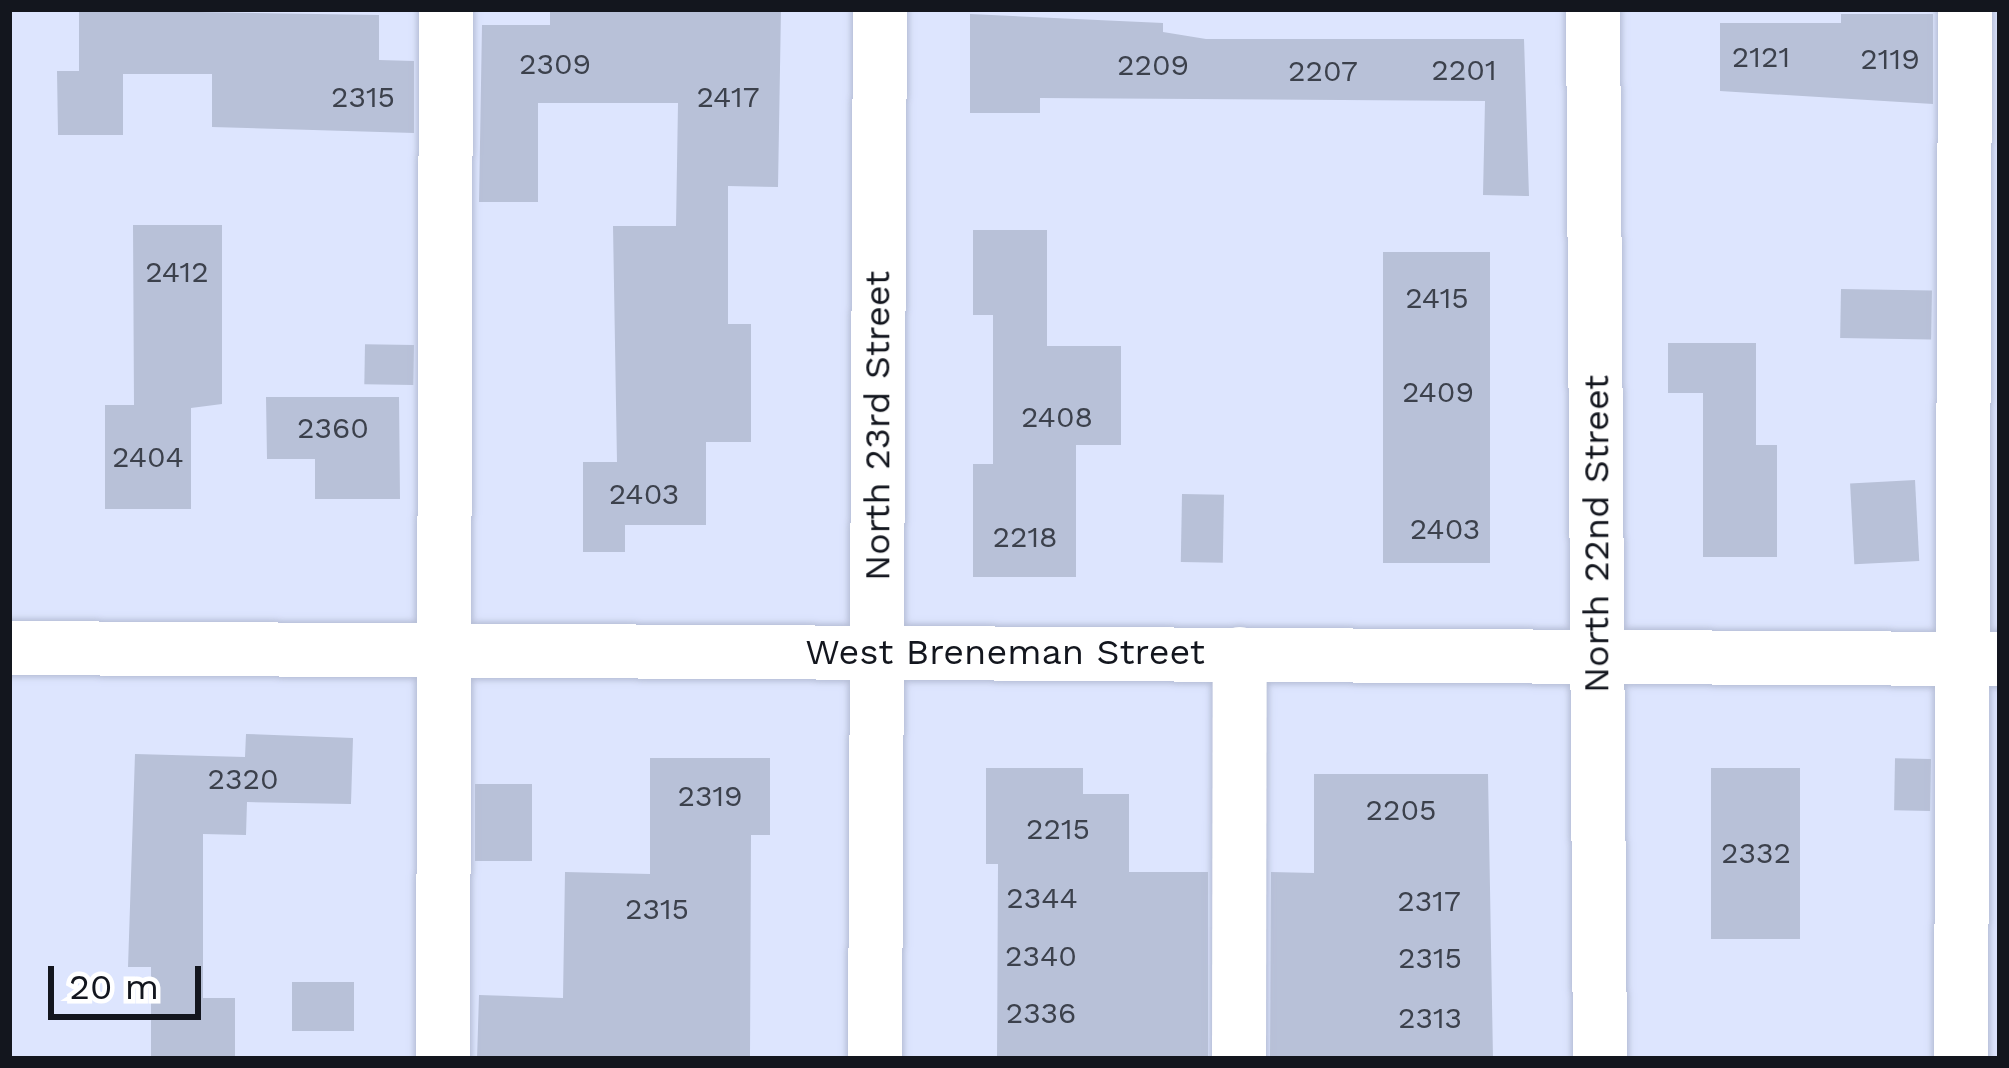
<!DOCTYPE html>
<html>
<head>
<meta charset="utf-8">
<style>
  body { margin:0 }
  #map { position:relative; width:2009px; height:1068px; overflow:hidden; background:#dde5fe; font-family:"Work Sans",sans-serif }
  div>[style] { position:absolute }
  .building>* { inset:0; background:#b8c1d8; transform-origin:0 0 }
  .roads { filter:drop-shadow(0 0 3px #b5bdd5) drop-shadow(0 0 3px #b5bdd5) }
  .minor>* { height:54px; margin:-27px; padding:0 27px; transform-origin:27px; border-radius:27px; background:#fff }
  span { translate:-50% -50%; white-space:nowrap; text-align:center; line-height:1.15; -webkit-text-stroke:9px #fff; paint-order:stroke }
  .number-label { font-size:30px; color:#3c414c }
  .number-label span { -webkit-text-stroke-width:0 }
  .street-label { font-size:36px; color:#13161e }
  .frame { position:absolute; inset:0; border:12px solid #13161e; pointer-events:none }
  .scale { position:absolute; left:48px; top:966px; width:153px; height:54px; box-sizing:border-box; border:6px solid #13161e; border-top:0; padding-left:15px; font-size:36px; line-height:42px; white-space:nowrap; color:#13161e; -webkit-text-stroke:9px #fff; paint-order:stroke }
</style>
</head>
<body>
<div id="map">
  <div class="building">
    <i style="clip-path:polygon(781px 9px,778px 187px,728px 186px,728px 324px,751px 324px,751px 442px,706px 442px,706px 525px,625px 525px,625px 552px,583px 552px,583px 462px,617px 462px,613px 226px,676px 226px,678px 103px,538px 103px,538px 202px,479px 202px,482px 25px,550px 25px,550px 12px)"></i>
    <i style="clip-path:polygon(79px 10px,379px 15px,379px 60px,414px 61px,414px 133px,212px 127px,212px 74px,123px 74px,123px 135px,58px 135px,57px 71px,79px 71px)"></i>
    <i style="clip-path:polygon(970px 14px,1163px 23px,1163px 32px,1206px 39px,1524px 39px,1529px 196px,1483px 195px,1485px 101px,1040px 98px,1040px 113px,970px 113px)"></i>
    <i style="clip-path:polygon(1841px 14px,1933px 14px,1933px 104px,1720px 91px,1720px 23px,1841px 23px)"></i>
    <i style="clip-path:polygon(133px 225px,222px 225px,222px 404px,191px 408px,191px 509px,105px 509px,105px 405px,134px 405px)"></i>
    <i style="clip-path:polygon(973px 230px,1047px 230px,1047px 346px,1121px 346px,1121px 445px,1076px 445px,1076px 577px,973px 577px,973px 464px,993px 464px,993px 315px,973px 315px)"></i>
    <i style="left:1383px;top:252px;width:107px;height:311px"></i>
    <i style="left:1841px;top:289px;width:91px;height:49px;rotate:1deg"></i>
    <i style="clip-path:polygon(1668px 343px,1756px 343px,1756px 445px,1777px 445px,1777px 557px,1703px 557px,1703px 393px,1668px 393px)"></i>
    <i style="left:414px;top:345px;width:40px;height:49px;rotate:91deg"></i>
    <i style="clip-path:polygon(266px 397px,399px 397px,400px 499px,315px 499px,315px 459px,267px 459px)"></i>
    <i style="left:1915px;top:480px;width:81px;height:65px;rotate:87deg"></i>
    <i style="left:1182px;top:494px;width:42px;height:68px;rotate:1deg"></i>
    <i style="clip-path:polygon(246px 734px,353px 738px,351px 804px,247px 802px,246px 835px,203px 834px,203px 998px,235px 998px,235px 1059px,151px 1059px,151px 967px,128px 967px,135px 754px,245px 757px)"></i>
    <i style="clip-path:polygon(650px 758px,770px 758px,770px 835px,751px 835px,750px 1059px,477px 1059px,479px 995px,563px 998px,565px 872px,650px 874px)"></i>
    <i style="left:1931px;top:759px;width:52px;height:36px;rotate:91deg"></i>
    <i style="clip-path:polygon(986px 768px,1083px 768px,1083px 794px,1129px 794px,1129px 872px,1208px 872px,1208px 1059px,997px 1059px,998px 864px,986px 864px)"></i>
    <i style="left:1711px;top:768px;width:89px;height:171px"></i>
    <i style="clip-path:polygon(1314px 774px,1488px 774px,1493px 1059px,1270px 1059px,1271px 872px,1314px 873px)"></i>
    <i style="left:475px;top:784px;width:57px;height:77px"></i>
    <i style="left:292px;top:982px;width:62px;height:49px"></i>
  </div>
  <div class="roads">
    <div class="minor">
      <i style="left:1593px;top:9px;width:1050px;rotate:89.62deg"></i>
      <i style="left:9px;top:648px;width:1991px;rotate:0.32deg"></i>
      <i style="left:443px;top:1059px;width:1050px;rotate:-89.84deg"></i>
      <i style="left:875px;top:1059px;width:1050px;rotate:-89.73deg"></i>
      <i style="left:1239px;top:1059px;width:405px;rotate:-89.9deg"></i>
      <i style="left:1961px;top:1059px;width:1050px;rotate:-89.78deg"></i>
    </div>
  </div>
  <div class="number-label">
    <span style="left:1761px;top:57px">2121</span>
    <span style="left:1890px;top:59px">2119</span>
    <span style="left:555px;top:64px">2309</span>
    <span style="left:1153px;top:65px">2209</span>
    <span style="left:1464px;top:70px">2201</span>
    <span style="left:1323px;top:71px">2207</span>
    <span style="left:363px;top:97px">2315</span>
    <span style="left:728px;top:97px">2417</span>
    <span style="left:177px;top:272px">2412</span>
    <span style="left:1437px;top:298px">2415</span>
    <span style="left:1438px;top:392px">2409</span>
    <span style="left:1057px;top:417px">2408</span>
    <span style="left:333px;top:428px">2360</span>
    <span style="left:148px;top:457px">2404</span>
    <span style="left:644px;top:494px">2403</span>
    <span style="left:1445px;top:529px">2403</span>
    <span style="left:1025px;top:537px">2218</span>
    <span style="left:243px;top:779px">2320</span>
    <span style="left:710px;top:796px">2319</span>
    <span style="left:1401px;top:810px">2205</span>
    <span style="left:1058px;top:829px">2215</span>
    <span style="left:1756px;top:853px">2332</span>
    <span style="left:1042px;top:898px">2344</span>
    <span style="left:1429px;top:901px">2317</span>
    <span style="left:657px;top:909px">2315</span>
    <span style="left:1041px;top:956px">2340</span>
    <span style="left:1430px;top:958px">2315</span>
    <span style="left:1041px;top:1013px">2336</span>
    <span style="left:1430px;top:1018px">2313</span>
  </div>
  <div class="street-label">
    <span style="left:878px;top:426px;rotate:-90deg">North 23rd Street</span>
    <span style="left:1597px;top:534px;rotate:-90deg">North 22nd Street</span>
    <span style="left:1005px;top:653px">West Breneman Street</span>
  </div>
  <div class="frame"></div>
  <div class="scale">20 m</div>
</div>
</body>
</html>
